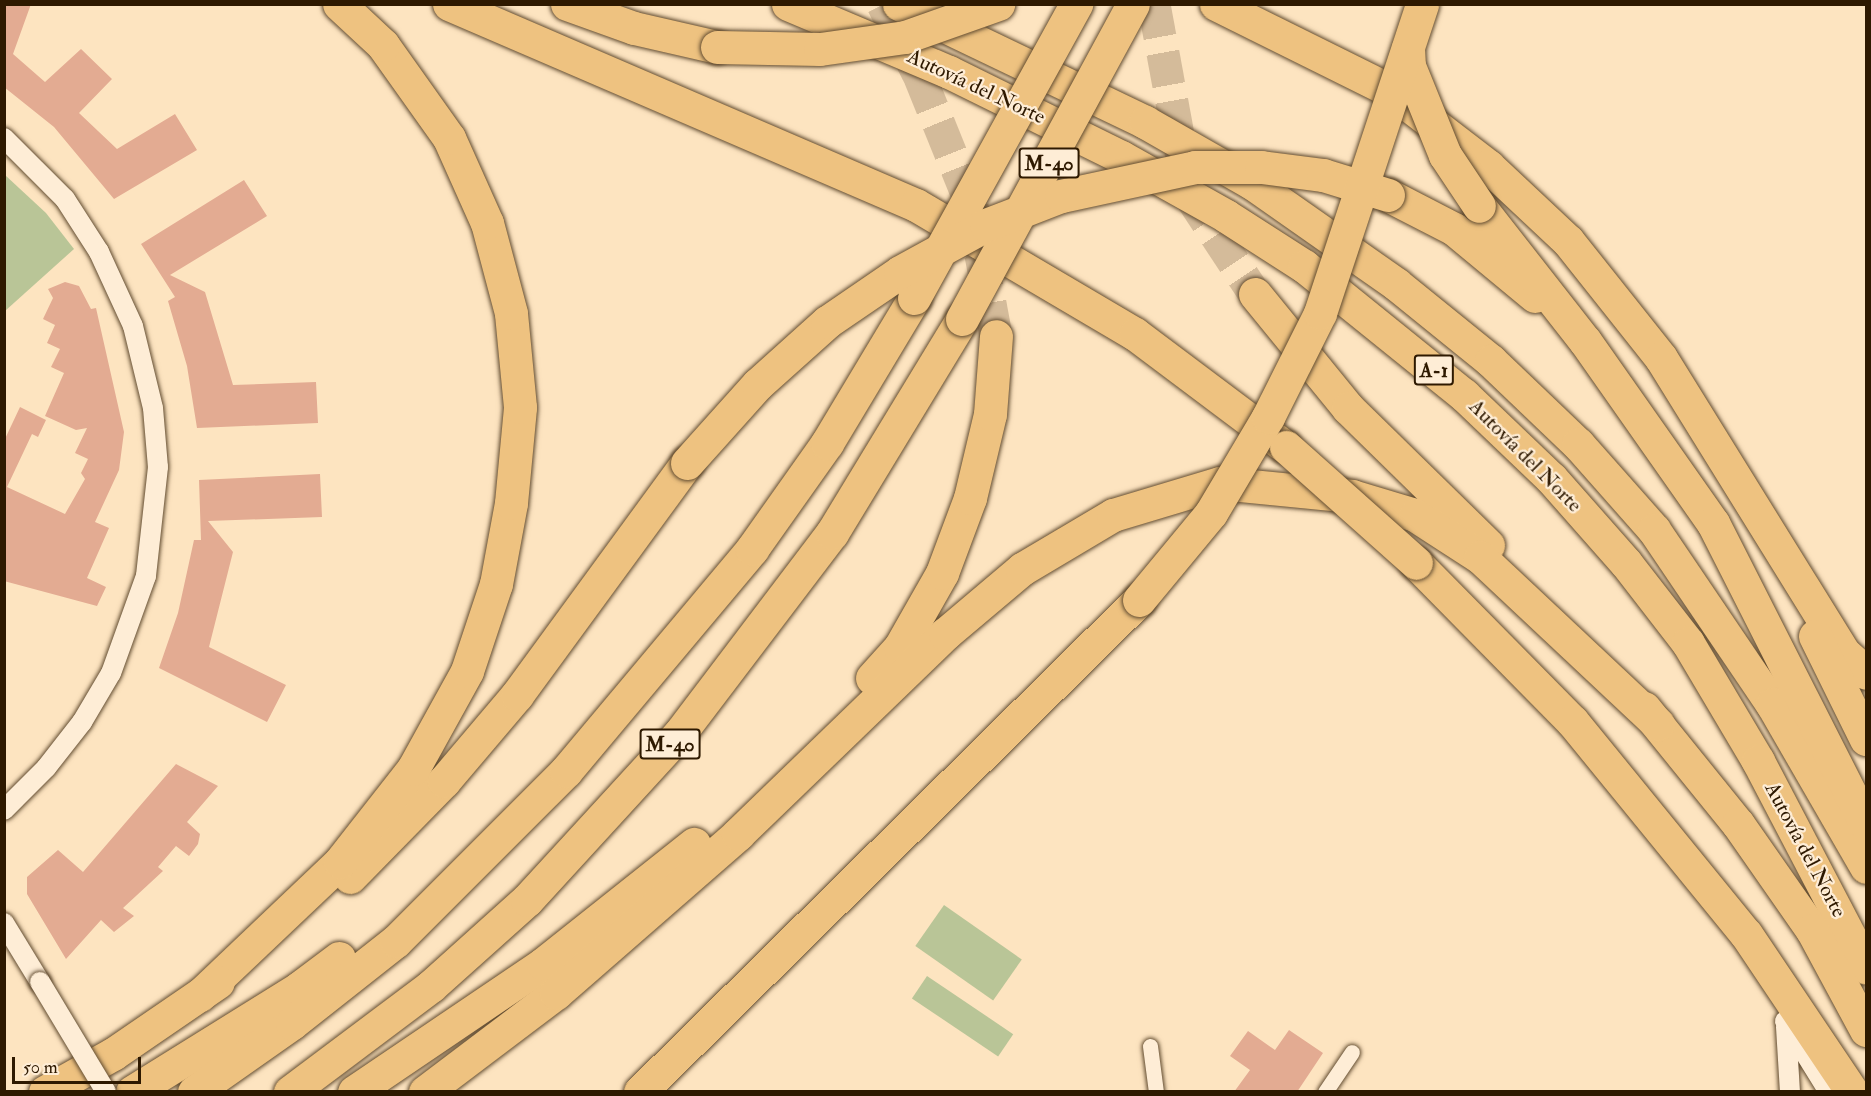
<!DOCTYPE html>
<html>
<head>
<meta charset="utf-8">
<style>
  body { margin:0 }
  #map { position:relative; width:1871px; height:1096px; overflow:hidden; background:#fde4c0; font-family:"IM FELL Double Pica",serif }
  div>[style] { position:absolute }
  .green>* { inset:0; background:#b9c597; transform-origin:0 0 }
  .building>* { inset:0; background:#e3ab92 }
  .motorway-tunnel>* { height:33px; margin-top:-16.5px; transform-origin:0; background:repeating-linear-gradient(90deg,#d4bb9a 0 33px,transparent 0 49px) }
  .roads { filter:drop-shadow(0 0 2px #624c30) drop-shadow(0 0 2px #624c30) }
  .pedestrian>* { height:15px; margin:-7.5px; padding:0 7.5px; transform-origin:7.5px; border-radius:7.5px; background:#feedd6 }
  .minor>* { height:20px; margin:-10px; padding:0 10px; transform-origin:10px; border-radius:10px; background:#feedd6 }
  .motorway>* { height:33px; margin:-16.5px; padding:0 16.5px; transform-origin:16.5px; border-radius:16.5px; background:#eec280 }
  .bridges { filter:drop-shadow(0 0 2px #624c30) drop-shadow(0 0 2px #624c30) }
  .minor-bridge>* { height:20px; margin:-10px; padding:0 10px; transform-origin:10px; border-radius:10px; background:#feedd6 }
  .motorway-bridge>* { height:33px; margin:-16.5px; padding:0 16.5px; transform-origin:16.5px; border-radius:16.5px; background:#eec280 }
  span { translate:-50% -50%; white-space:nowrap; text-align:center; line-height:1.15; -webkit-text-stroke:4.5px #feedd6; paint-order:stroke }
  .shield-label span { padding:2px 4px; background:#feedd6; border:2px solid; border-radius:4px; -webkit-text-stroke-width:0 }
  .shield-label { font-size:20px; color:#2e1900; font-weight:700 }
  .street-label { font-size:21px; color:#2e1900 }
  .frame { position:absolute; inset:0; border:6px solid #2e1900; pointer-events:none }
  .scale { position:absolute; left:12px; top:1057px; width:129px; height:27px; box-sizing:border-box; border:3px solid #2e1900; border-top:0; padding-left:8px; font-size:18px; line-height:21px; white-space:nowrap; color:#2e1900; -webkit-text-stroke:4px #feedd6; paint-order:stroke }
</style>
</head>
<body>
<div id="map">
  <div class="green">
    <i style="clip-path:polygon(5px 175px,46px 213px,74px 249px,5px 311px)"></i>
    <i style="left:944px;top:905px;width:95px;height:50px;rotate:35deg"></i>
    <i style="left:927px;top:976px;width:104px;height:27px;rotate:34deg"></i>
  </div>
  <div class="building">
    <i style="clip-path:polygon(4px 4px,31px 4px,13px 54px,45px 82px,81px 49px,112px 79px,79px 113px,117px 149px,175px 114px,197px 150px,114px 199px,54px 127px,4px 87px)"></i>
    <i style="clip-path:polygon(244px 180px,267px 216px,170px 275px,205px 292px,233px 385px,316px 382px,318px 423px,197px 428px,187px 366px,168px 301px,175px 297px,141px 244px)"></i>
    <i style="clip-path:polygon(65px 282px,79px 286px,91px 309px,96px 308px,124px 432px,119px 470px,95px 522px,109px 528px,87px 578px,106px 587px,97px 606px,4px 581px,4px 441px,20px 407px,46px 420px,38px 437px,32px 434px,7px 487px,65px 514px,85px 479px,81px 473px,88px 459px,75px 453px,87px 428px,76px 430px,45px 416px,64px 373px,51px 367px,60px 349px,47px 343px,55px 325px,43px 319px,53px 298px,48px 289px)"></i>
    <i style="clip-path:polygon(320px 474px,322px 517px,208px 521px,233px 552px,209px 647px,286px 685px,267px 722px,159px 668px,178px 613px,194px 540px,201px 540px,199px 480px)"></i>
    <i style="clip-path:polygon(176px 764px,218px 786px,187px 822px,200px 834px,198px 844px,189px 856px,176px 846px,158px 867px,163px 871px,123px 908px,134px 916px,114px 932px,101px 920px,66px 959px,27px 894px,27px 877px,58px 850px,83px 872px)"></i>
    <i style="clip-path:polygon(1289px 1030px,1323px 1053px,1297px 1092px,1234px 1092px,1250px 1070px,1230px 1056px,1248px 1031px,1275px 1050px)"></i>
  </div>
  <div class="motorway-tunnel">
    <i style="left:883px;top:4px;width:82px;rotate:63.1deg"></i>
    <i style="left:920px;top:77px;width:139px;rotate:68deg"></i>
    <i style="left:972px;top:206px;width:132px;rotate:79.5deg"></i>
    <i style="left:1154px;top:4px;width:193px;rotate:79.6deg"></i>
    <i style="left:1189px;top:194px;width:120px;rotate:56.6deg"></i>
  </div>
  <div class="roads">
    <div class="pedestrian">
      <i style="left:1150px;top:1046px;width:46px;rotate:82.6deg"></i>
      <i style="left:1325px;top:1092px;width:48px;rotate:-56deg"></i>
    </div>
    <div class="minor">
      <i style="left:4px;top:138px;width:86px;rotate:45deg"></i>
      <i style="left:65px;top:199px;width:63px;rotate:57.3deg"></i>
      <i style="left:99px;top:252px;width:81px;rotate:65.3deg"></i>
      <i style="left:133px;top:326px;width:84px;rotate:76.3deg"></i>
      <i style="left:153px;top:408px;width:59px;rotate:85.2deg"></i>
      <i style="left:158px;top:467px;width:110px;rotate:96.3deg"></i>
      <i style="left:146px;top:576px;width:103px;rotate:109.8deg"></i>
      <i style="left:111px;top:673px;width:57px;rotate:120.6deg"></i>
      <i style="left:82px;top:722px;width:58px;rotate:128deg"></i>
      <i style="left:46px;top:768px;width:59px;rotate:135deg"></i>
      <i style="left:4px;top:923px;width:69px;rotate:58.6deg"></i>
      <i style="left:1785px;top:1021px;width:84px;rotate:58.2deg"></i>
      <i style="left:1786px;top:1027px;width:65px;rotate:86.5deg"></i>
    </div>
    <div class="motorway">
      <i style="left:449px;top:4px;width:508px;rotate:23.29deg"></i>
      <i style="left:916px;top:205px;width:254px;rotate:30.5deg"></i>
      <i style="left:1135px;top:334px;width:186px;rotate:36.9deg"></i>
      <i style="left:567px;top:4px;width:71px;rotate:19.7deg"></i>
      <i style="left:634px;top:28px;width:85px;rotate:12.9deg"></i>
      <i style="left:788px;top:4px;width:175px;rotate:22.9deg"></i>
      <i style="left:949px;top:72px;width:192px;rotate:26.3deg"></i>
      <i style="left:1121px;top:157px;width:120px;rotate:29.3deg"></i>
      <i style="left:1226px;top:216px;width:93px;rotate:32.7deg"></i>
      <i style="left:1304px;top:266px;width:206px;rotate:38.9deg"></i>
      <i style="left:1464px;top:395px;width:120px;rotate:43.7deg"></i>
      <i style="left:1551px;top:478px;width:113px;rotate:48.6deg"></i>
      <i style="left:1626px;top:563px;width:101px;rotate:52.2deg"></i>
      <i style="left:1688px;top:643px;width:137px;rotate:59.3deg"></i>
      <i style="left:1758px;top:761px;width:233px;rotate:62.4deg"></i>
      <i style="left:899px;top:4px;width:273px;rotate:25.6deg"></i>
      <i style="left:1145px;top:122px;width:123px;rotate:29.7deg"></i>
      <i style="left:1252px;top:183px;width:176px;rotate:35deg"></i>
      <i style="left:1396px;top:284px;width:122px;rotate:39deg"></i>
      <i style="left:1491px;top:361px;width:120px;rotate:43.7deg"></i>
      <i style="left:1578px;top:444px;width:115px;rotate:48.5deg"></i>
      <i style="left:1654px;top:530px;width:210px;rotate:55.9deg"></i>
      <i style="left:1772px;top:704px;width:188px;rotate:60deg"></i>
      <i style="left:1216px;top:4px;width:193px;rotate:26.4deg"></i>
      <i style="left:1389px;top:90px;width:125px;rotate:37.5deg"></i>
      <i style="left:1488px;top:166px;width:110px;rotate:43.2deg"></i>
      <i style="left:1568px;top:241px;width:149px;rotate:51.5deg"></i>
      <i style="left:1661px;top:358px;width:346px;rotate:58.2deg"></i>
      <i style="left:1843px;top:652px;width:31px;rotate:42deg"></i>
      <i style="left:1388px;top:195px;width:74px;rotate:27.3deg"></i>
      <i style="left:1454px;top:229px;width:105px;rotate:39.6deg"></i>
      <i style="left:1479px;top:206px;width:172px;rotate:51.9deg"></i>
      <i style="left:1585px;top:341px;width:223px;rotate:54.9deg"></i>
      <i style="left:1713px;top:523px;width:339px;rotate:63.1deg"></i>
      <i style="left:1255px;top:294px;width:147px;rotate:50.8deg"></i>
      <i style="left:1348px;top:408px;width:196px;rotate:44.4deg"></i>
      <i style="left:1416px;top:563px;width:222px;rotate:45.4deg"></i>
      <i style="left:1572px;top:721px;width:275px;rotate:50.8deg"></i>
      <i style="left:1746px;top:934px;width:190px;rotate:56.1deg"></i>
      <i style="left:1815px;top:636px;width:115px;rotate:63.7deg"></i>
      <i style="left:872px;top:678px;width:42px;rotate:-47.9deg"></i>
      <i style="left:900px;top:647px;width:85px;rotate:-60.4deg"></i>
      <i style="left:942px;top:573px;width:80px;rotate:-69.5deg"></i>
      <i style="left:970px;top:498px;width:86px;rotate:-76.6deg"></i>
      <i style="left:990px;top:414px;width:78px;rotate:-85.6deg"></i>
      <i style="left:1644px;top:708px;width:149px;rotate:51deg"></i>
      <i style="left:1738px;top:824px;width:129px;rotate:55.1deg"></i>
      <i style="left:1812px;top:930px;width:114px;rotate:61.6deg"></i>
      <i style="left:350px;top:877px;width:134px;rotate:-45.6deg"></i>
      <i style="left:444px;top:781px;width:113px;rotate:-49.7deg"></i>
      <i style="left:517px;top:695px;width:288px;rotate:-53.8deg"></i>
      <i style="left:200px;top:995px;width:193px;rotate:-43.5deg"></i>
      <i style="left:340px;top:862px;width:118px;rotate:-51.9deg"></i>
      <i style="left:413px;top:769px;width:112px;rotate:-61.1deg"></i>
      <i style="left:467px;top:671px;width:92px;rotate:-71.6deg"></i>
      <i style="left:496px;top:584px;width:82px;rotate:-79.5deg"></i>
      <i style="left:511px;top:503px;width:96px;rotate:-84.6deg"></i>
      <i style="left:520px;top:407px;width:94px;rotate:-95.5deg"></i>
      <i style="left:511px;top:313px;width:93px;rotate:-104.9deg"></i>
      <i style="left:487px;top:223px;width:93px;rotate:-114.1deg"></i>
      <i style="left:449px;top:138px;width:114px;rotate:-125.4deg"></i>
      <i style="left:383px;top:45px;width:60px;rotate:-137deg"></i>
      <i style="left:45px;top:1092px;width:78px;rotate:-29.2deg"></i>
      <i style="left:113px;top:1054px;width:127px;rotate:-34.4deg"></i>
      <i style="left:132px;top:1092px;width:197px;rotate:-31.9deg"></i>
      <i style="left:299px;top:988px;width:50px;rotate:-36.9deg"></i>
      <i style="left:194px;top:1092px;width:120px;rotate:-35.1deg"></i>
      <i style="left:292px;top:1023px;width:132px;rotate:-38.3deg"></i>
      <i style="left:396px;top:941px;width:240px;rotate:-45deg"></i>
      <i style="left:566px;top:771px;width:290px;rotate:-50deg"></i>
      <i style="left:752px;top:549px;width:130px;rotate:-54.7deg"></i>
      <i style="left:827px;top:443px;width:169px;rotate:-59deg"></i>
      <i style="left:290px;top:1092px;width:176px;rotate:-36.9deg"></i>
      <i style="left:431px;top:986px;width:129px;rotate:-41.9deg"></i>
      <i style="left:527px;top:900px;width:226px;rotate:-47.5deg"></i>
      <i style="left:680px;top:733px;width:251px;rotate:-52.8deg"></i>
      <i style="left:832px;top:533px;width:250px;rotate:-58.7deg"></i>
      <i style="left:354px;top:1092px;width:228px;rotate:-34.1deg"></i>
      <i style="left:543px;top:964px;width:193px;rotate:-38.5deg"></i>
      <i style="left:425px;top:1092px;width:164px;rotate:-37.1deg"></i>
      <i style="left:556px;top:993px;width:242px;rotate:-41.1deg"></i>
      <i style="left:738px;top:834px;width:288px;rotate:-44deg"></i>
      <i style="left:945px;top:634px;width:101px;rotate:-40.2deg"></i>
      <i style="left:1022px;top:569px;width:106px;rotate:-30.7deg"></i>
      <i style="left:1113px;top:515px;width:112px;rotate:-16.7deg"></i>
      <i style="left:1220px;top:483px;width:133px;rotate:5.6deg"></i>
      <i style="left:1352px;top:496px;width:66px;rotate:16.8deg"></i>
      <i style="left:1415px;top:515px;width:77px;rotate:32.9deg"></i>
      <i style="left:1480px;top:557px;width:244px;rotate:43.2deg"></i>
      <i style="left:640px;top:1092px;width:701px;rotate:-44.6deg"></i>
    </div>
  </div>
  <div class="bridges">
    <div class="minor-bridge">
      <i style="left:40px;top:982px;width:128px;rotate:59deg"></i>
    </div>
    <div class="motorway-bridge">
      <i style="left:717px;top:47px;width:103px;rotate:1.1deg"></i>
      <i style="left:820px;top:49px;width:86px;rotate:-8deg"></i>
      <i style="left:905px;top:37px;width:99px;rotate:-19.5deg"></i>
      <i style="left:1408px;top:48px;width:18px;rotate:87deg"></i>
      <i style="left:1409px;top:66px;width:96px;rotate:68deg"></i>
      <i style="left:1445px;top:155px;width:61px;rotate:56.3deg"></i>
      <i style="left:914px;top:298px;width:336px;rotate:-61.1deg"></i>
      <i style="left:962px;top:319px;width:358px;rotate:-61.5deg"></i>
      <i style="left:1286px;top:447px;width:174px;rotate:41.7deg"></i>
      <i style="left:687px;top:463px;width:106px;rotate:-48.1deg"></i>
      <i style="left:758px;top:384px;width:93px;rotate:-41.9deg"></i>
      <i style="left:827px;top:322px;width:88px;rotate:-34.4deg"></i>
      <i style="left:900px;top:272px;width:98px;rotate:-28.7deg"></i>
      <i style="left:986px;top:225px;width:80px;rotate:-21.1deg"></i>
      <i style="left:1061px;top:196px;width:137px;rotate:-12.2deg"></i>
      <i style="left:1195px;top:167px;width:66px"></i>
      <i style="left:1261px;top:167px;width:63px;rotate:7.4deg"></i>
      <i style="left:1323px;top:175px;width:68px;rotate:17.1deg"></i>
      <i style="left:1139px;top:600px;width:113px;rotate:-50.4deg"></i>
      <i style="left:1211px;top:513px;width:112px;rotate:-59.3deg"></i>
      <i style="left:1268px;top:417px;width:116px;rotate:-63.4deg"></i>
      <i style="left:1320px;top:313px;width:325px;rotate:-71.7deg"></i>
    </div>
  </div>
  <div class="shield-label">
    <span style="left:1049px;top:163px">M-40</span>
    <span style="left:1434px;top:370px">A-1</span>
    <span style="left:670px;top:744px">M-40</span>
  </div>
  <div class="street-label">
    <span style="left:976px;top:87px;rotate:25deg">Autovía del Norte</span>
    <span style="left:1525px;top:456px;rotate:45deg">Autovía del Norte</span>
    <span style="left:1805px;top:850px;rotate:62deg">Autovía del Norte</span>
  </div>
  <div class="frame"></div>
  <div class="scale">50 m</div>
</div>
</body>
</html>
